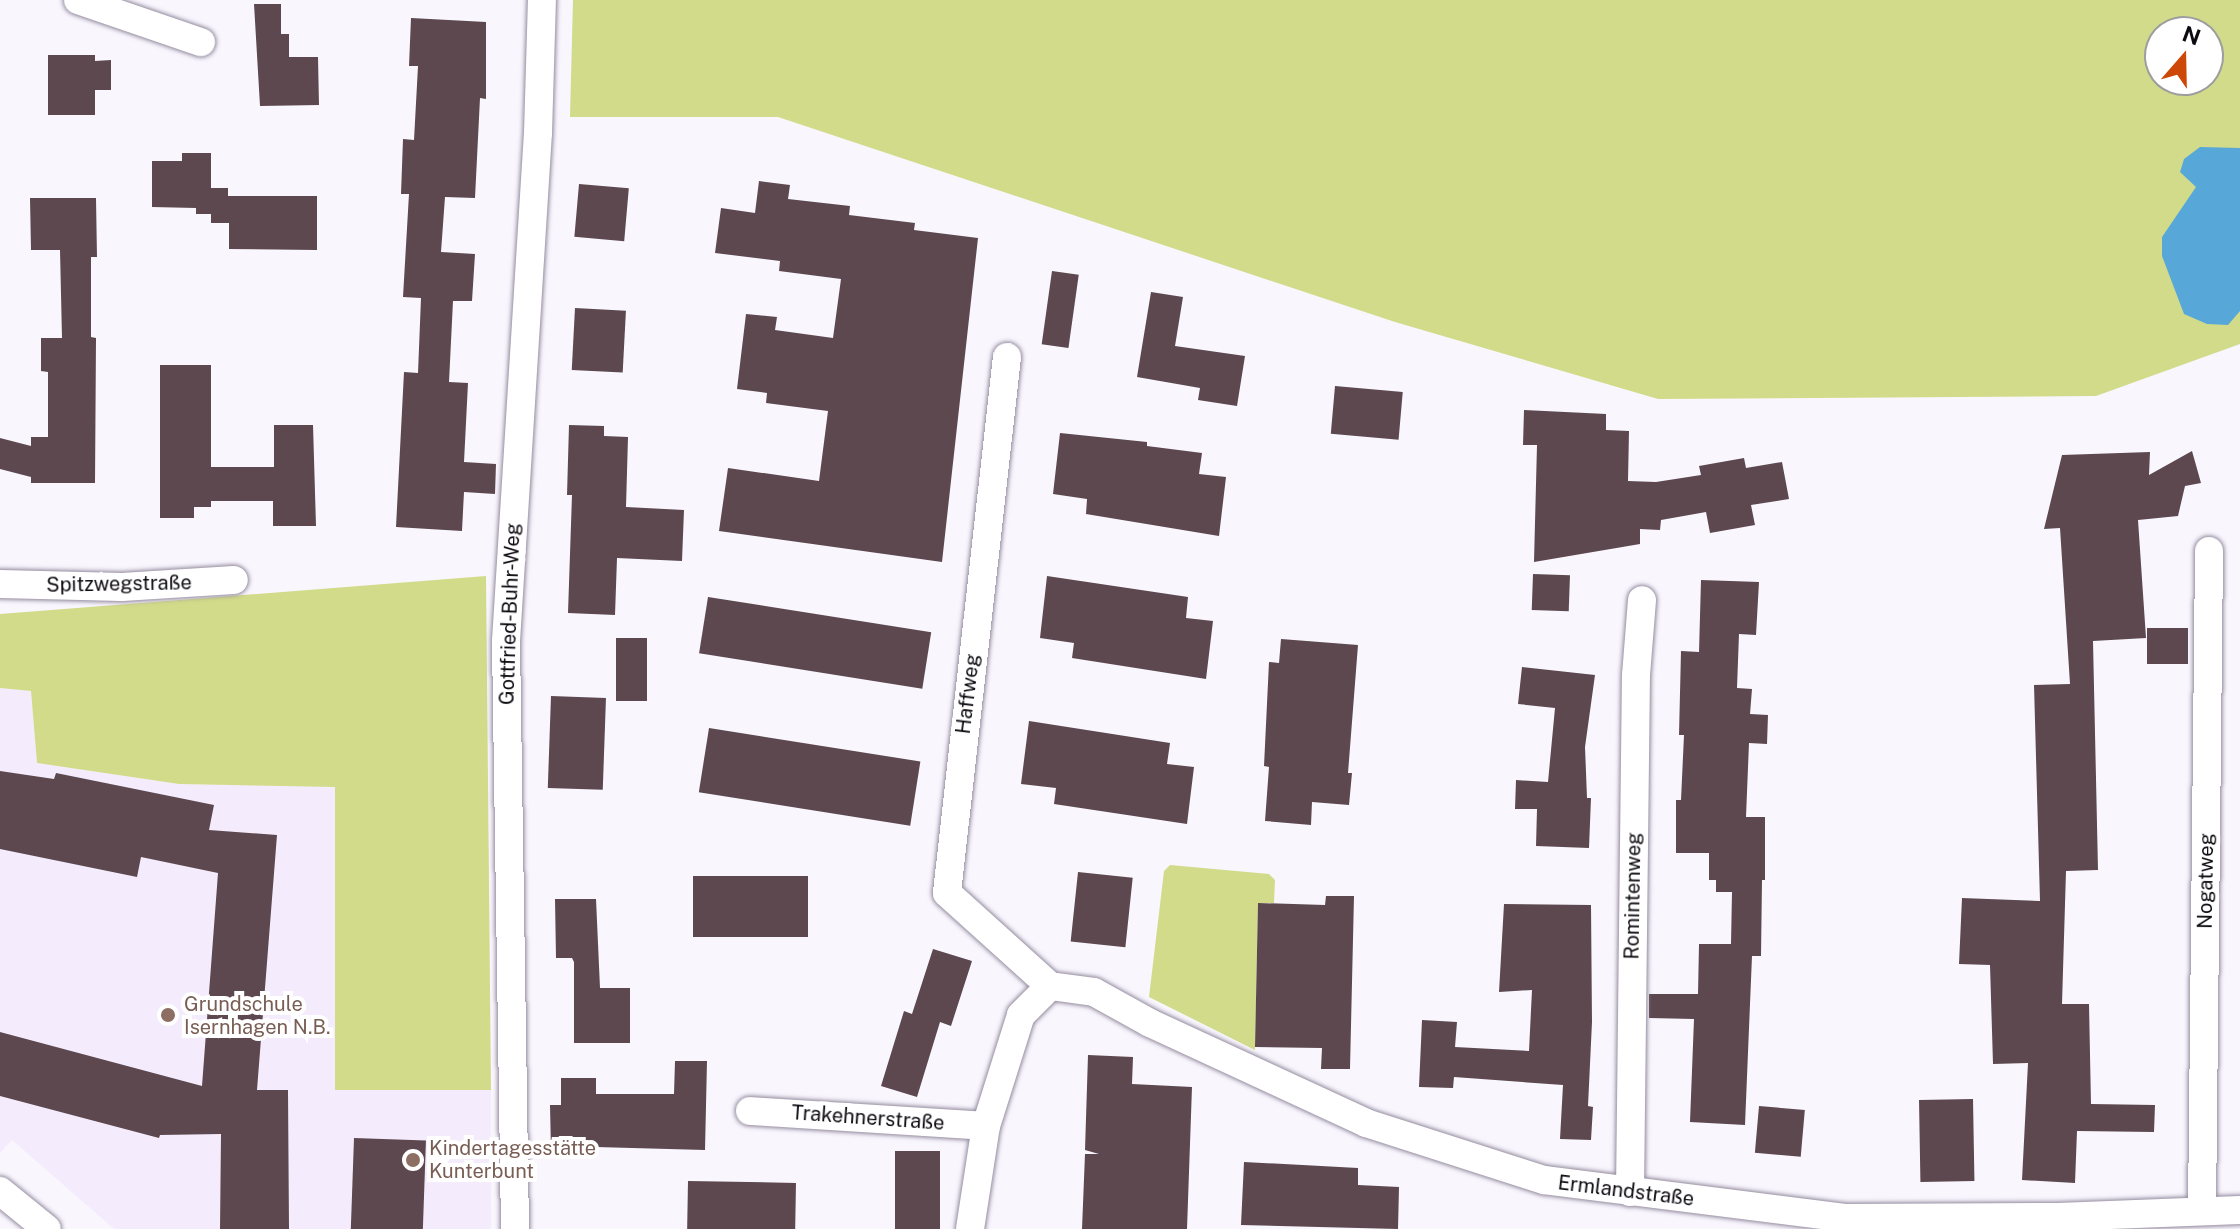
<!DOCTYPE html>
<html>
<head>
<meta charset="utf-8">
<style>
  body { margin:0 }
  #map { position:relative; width:2240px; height:1229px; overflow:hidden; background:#f9f6fe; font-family:"Public Sans",sans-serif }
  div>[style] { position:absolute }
  .built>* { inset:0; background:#f4ecfd }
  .green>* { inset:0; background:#d2db89 }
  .water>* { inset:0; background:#57a7d9 }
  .building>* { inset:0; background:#5c484e; transform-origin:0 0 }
  .roads { filter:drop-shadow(0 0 2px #958c9f) drop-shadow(0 0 2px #958c9f) }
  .street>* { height:28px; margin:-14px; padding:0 14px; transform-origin:14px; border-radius:14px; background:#fff }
  .dots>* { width:22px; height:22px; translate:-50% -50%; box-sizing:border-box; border:4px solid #fff; border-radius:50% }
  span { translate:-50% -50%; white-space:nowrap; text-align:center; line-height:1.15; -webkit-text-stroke:8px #fff; paint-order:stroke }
  .street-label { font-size:20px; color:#0d0a10 }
  .education-label { font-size:20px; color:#785e54 }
  .left { translate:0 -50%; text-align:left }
  .north { position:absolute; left:2144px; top:16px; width:80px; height:80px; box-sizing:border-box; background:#fff; border:2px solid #9e9d9f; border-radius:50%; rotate:20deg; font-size:22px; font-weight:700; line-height:32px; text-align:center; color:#0d0a10 }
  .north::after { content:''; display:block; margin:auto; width:28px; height:36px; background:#cd4806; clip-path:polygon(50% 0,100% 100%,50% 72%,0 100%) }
</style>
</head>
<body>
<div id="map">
  <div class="built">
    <i style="clip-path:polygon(0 688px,31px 691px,37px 763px,179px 784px,335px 786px,335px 1090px,491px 1090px,491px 1229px,114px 1229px,12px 1140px,0 1153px)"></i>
  </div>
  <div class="green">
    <i style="clip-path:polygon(evenodd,573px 0,2240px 0,2240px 344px,2096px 396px,1658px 399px,1395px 322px,778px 117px,570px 117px,573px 0,2160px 32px,2208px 32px,2208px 80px,2160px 80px,2160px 32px)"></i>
    <i style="clip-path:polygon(486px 576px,491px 1090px,335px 1090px,335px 787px,179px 784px,37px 763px,31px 691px,0 688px,0 614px)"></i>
    <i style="clip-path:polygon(1170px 865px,1269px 874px,1275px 880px,1274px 903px,1258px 903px,1255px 1050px,1149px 997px,1164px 871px)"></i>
  </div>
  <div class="water">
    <i style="clip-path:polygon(2200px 147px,2240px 148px,2240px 311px,2228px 325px,2207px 324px,2184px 314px,2162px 256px,2162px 237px,2196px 187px,2180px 172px,2184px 159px)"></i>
  </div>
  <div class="building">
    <i style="clip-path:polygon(254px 4px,281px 4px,281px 34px,289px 34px,289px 57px,318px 57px,319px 105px,260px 106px)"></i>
    <i style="clip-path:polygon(411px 18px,486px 22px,486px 99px,480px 98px,475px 198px,445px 197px,441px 252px,475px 254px,472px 301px,453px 301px,449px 382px,468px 383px,464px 462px,496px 464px,495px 494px,464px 492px,462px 531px,396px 527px,404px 372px,418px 373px,421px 298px,403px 297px,409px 194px,401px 194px,403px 139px,414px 140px,418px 66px,409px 66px)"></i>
    <i style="clip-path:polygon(48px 55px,95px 55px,95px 61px,111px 60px,111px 90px,95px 90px,95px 115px,48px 115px)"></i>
    <i style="clip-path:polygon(182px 153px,211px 153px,211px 188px,228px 188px,228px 196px,317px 196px,317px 250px,229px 249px,229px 223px,211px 223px,211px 214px,196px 214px,196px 208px,152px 207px,152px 161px,182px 161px)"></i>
    <i style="clip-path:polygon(759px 181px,790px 185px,788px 199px,850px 206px,849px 215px,915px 223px,914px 230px,978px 238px,942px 562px,719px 531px,728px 468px,819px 481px,828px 411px,766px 403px,767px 393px,737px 389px,746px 314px,777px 317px,775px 330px,833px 338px,841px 279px,779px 271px,780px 261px,715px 253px,721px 208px,755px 213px)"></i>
    <i style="left:579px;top:184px;width:50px;height:53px;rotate:5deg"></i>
    <i style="clip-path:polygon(30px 198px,96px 198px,97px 257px,91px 257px,91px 337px,96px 338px,95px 483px,31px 483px,31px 477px,0 469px,0 438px,31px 446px,31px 437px,48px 437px,48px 372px,41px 371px,41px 338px,62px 338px,60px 250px,31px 250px)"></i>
    <i style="left:1052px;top:271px;width:27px;height:74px;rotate:8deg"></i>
    <i style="clip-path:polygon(1151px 292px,1183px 297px,1175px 346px,1245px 356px,1237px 406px,1198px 400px,1200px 388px,1137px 377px)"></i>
    <i style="left:575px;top:308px;width:51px;height:62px;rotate:3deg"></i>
    <i style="clip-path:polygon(160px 365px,211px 365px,211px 467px,274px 467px,274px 425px,313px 425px,316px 526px,273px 526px,273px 501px,211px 501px,211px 507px,194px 507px,194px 518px,160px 518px)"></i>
    <i style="left:1335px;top:386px;width:68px;height:48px;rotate:5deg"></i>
    <i style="clip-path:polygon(1524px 410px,1606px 414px,1606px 430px,1629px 431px,1628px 481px,1656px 482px,1701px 475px,1699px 466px,1744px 458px,1746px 468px,1782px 462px,1789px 499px,1751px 505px,1755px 525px,1710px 533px,1706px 512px,1661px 520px,1660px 530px,1640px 529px,1640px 544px,1534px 562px,1537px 445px,1523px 445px)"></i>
    <i style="clip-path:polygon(569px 425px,604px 426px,604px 436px,628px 437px,626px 507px,684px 510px,682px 561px,617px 558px,615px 615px,568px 613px,572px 495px,567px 495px)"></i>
    <i style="clip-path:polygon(1060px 433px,1147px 442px,1147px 446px,1202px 453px,1199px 474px,1226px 477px,1219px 536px,1086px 514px,1087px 499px,1053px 494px)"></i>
    <i style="clip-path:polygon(2192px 451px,2201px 483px,2185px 486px,2178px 516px,2138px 520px,2146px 638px,2093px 641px,2098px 870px,2066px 871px,2062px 1004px,2089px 1004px,2091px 1104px,2155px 1105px,2154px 1132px,2077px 1131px,2075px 1183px,2022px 1180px,2028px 1063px,1993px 1064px,1990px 965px,1959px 964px,1962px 898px,2040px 901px,2034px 685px,2070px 684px,2060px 528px,2044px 529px,2062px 455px,2150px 452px,2149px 475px)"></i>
    <i style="left:1533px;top:574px;width:37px;height:36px;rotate:2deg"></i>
    <i style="clip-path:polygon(1047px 576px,1188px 597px,1186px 618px,1213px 621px,1206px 679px,1072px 658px,1074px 643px,1040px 638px)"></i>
    <i style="clip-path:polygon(1701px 580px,1759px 582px,1756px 635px,1739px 634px,1737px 688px,1752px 689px,1750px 714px,1768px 715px,1767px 744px,1749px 743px,1746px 817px,1765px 817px,1765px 880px,1762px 880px,1761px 956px,1752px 956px,1745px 1125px,1690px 1122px,1694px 1019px,1649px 1018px,1649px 994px,1698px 994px,1699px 944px,1731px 944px,1732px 892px,1716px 892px,1716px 880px,1709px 880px,1709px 853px,1676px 853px,1676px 800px,1681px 800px,1684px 735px,1679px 735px,1681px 651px,1699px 652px)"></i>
    <i style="left:708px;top:597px;width:226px;height:57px;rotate:9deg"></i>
    <i style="left:2147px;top:628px;width:41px;height:36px"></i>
    <i style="left:616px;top:638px;width:31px;height:63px"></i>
    <i style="clip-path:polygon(1281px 639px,1358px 645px,1348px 773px,1352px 773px,1349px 805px,1312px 802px,1311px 825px,1265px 821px,1269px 767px,1264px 766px,1269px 662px,1279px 663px)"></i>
    <i style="clip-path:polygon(1522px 667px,1595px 675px,1585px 747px,1587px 798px,1591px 798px,1589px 848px,1536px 846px,1537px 809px,1515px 809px,1516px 780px,1548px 782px,1555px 708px,1518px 704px)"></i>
    <i style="left:551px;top:696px;width:55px;height:92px;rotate:2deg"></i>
    <i style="clip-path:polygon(1029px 721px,1170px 743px,1167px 764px,1194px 767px,1187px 824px,1054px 804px,1056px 788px,1021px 784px)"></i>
    <i style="left:709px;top:728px;width:214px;height:65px;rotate:9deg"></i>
    <i style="clip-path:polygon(0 771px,54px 779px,56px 773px,214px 805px,209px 830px,277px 835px,257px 1090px,288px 1090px,289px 1229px,220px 1229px,221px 1134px,160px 1135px,159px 1138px,0 1096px,0 1032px,202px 1086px,218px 873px,141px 857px,137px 877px,0 849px)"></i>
    <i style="left:1078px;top:872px;width:55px;height:70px;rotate:6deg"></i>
    <i style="left:693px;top:876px;width:115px;height:61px"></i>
    <i style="clip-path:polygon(1326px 896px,1354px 896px,1350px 1069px,1321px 1069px,1322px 1048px,1255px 1047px,1258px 903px,1325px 905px)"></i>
    <i style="clip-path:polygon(555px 899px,596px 899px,600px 988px,630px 988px,630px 1043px,574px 1043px,574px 962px,572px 958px,556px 958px)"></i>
    <i style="clip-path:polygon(1504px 904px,1591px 905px,1592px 1022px,1588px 1106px,1593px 1107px,1591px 1140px,1560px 1139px,1563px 1085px,1454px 1077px,1453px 1088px,1419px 1087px,1422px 1020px,1457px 1022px,1455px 1047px,1529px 1051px,1532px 990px,1499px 992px)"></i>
    <i style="clip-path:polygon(933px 949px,972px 961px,951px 1026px,940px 1022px,917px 1097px,881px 1086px,904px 1011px,912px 1014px)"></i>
    <i style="clip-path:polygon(1088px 1055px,1133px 1057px,1132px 1084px,1192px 1087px,1187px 1229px,1082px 1229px,1085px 1154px,1099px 1154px,1085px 1150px)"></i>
    <i style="clip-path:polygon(675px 1061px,707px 1061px,705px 1150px,596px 1147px,596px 1151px,551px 1151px,550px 1105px,561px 1105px,561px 1078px,596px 1078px,596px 1094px,674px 1094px)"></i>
    <i style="left:1973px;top:1099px;width:82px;height:54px;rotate:89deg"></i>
    <i style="left:1759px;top:1106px;width:46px;height:47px;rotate:5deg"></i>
    <i style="left:354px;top:1138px;width:72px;height:91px;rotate:2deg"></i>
    <i style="left:895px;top:1151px;width:45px;height:78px"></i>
    <i style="clip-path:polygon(1244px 1162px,1358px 1168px,1358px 1185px,1399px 1187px,1398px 1229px,1241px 1225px)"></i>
    <i style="left:688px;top:1181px;width:108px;height:48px;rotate:1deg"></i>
  </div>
  <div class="roads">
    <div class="street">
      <i style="left:78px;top:0;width:130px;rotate:18.9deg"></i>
      <i style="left:1007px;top:357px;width:539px;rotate:96.39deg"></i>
      <i style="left:947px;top:893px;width:139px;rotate:42.1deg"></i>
      <i style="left:0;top:584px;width:122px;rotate:1.4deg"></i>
      <i style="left:122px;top:587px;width:112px;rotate:-3.6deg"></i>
      <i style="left:1050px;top:986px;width:44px;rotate:7.8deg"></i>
      <i style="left:1094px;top:992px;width:64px;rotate:29deg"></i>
      <i style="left:1150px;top:1023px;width:238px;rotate:24.8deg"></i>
      <i style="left:1366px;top:1123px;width:187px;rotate:17.8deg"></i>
      <i style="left:1544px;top:1180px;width:303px;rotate:7.2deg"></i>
      <i style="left:1845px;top:1218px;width:213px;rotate:-0.3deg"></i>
      <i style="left:2058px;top:1217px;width:182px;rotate:-2.2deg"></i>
      <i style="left:750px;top:1111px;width:236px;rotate:3.6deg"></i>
      <i style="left:0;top:1191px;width:60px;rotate:39deg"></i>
      <i style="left:1630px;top:1192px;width:517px;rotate:-89.34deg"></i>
      <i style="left:1636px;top:675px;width:75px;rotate:-85.4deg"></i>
      <i style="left:2202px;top:1211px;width:660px;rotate:-89.39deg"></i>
      <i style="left:515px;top:1229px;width:588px;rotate:-90.88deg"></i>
      <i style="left:506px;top:641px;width:509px;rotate:-86.4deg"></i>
      <i style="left:538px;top:133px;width:133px;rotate:-88.3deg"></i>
      <i style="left:970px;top:1229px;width:104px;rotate:-81.2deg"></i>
      <i style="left:986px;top:1126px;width:116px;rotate:-72.5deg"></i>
      <i style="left:1021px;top:1015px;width:41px;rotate:-45deg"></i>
    </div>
  </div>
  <div class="dots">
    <i style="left:168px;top:1015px;background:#8d6e63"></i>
    <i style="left:413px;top:1160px;background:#8d6e63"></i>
  </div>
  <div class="street-label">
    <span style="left:119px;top:584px;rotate:-1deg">Spitzwegstraße</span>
    <span style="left:510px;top:614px;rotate:-88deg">Gottfried-Buhr-Weg</span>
    <span style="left:968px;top:694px;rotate:-83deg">Haffweg</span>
    <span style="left:2206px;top:881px;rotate:-89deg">Nogatweg</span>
    <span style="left:1633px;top:896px;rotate:-89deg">Romintenweg</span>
    <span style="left:868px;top:1118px;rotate:4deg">Trakehnerstraße</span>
    <span style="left:1626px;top:1191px;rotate:7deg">Ermlandstraße</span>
  </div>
  <div class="education-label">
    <span class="left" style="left:184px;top:1016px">Grundschule<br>Isernhagen N.B.</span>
    <span class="left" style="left:429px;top:1160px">Kindertagesstätte<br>Kunterbunt</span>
  </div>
  <div class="north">N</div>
</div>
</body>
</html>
